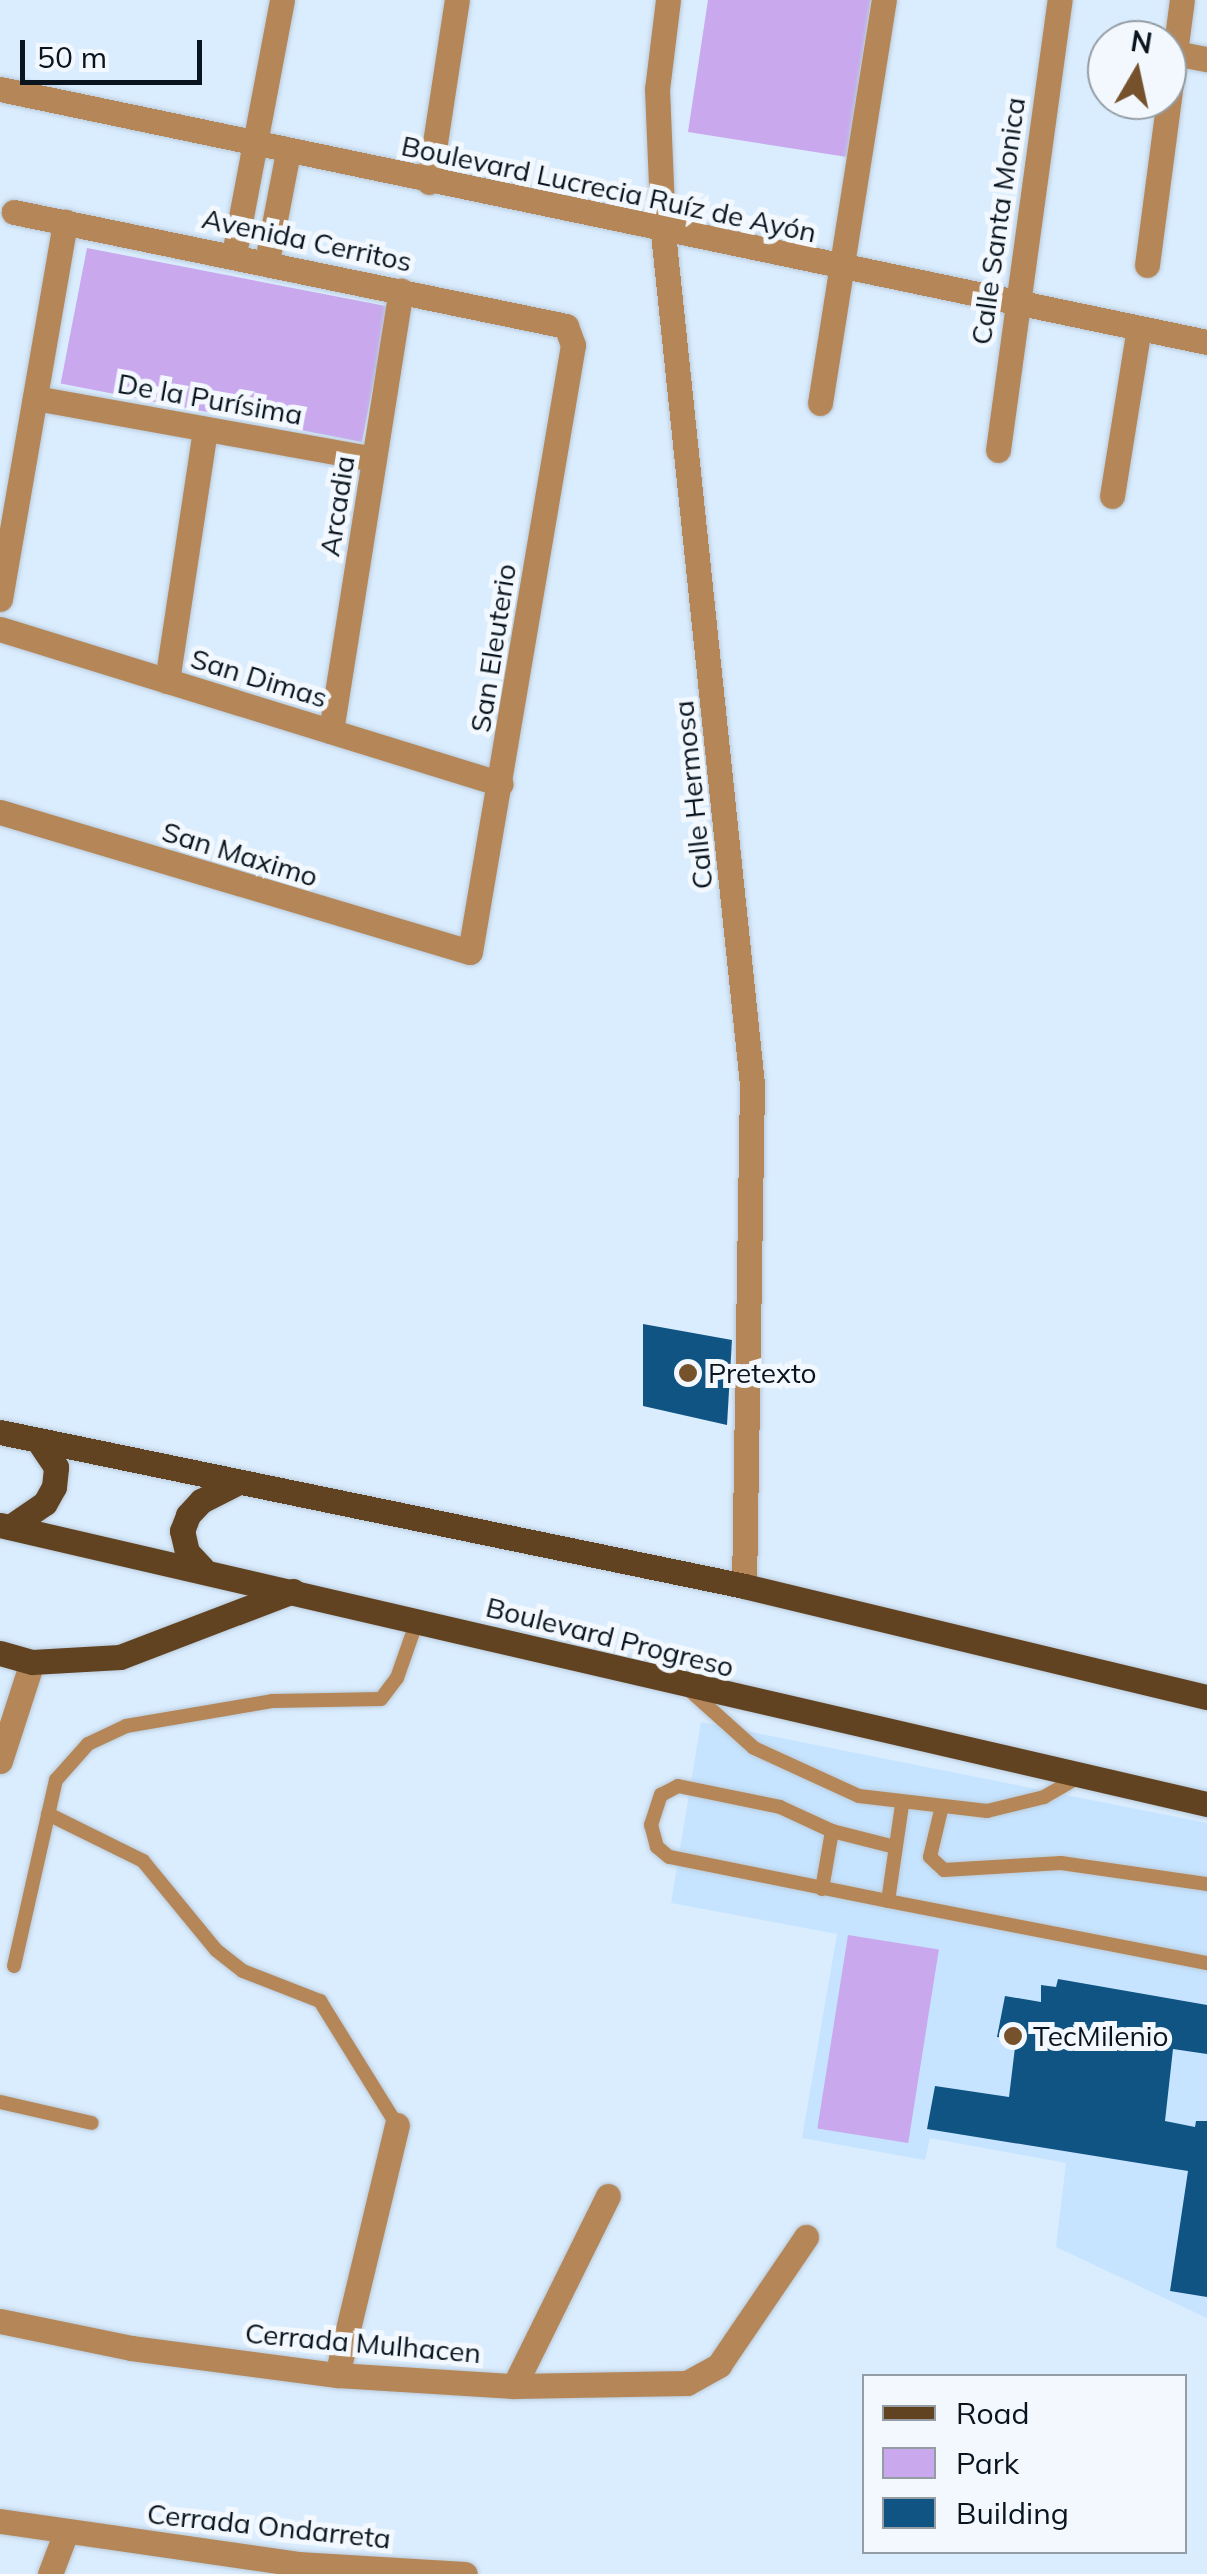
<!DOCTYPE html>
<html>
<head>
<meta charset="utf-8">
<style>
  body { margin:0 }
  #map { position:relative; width:1207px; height:2574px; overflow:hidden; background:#daedfe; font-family:Mulish,sans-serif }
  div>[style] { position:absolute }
  .built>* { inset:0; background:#c6e4ff }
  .green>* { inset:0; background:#c9a8ee; transform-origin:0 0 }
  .building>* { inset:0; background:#105484 }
  .roads { filter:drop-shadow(0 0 2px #b9cada) drop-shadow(0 0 2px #b9cada) }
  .lane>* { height:14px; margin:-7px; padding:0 7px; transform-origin:7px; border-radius:7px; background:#b58758 }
  .street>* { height:25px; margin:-12.5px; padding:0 12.5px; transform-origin:12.5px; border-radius:12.5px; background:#b58758 }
  .primary>* { height:25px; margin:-12.5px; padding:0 12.5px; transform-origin:12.5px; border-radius:12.5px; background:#614221 }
  .dots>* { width:28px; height:28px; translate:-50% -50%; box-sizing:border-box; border:5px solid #f2f8fe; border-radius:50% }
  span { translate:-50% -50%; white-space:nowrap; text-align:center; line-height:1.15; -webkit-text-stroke:10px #f2f8fe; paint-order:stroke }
  .street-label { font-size:28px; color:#09141e }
  .poi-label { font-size:28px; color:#09141e }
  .left { translate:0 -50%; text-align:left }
  .legend { position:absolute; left:862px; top:2374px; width:325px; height:180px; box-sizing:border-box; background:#f2f8fe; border:2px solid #959da4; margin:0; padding:12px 18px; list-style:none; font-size:30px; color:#09141e }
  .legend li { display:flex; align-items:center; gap:20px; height:50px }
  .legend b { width:50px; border:2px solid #959da4 }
  .north { position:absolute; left:1087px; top:20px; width:100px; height:100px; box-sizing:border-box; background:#f2f8fe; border:2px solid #959da4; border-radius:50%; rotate:9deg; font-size:28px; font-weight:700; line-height:40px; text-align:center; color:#09141e }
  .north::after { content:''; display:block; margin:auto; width:35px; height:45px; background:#76522c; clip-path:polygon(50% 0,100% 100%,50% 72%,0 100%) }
  .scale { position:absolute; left:20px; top:40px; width:182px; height:45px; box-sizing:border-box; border:5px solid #09141e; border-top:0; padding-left:12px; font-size:30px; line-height:35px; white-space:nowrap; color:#09141e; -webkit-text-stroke:8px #f2f8fe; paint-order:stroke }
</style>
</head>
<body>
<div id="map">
  <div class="built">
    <i style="clip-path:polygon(701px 1722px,1207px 1823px,1207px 2318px,1056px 2247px,1066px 2163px,930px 2138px,925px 2160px,802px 2138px,837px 1934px,671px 1903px)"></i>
  </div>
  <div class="green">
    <i style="clip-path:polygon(708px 0,871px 0,847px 157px,688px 132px)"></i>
    <i style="left:87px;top:248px;width:307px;height:138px;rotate:11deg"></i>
    <i style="left:848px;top:1935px;width:92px;height:196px;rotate:9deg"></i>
  </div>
  <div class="building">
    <i style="clip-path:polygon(643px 1324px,732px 1340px,727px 1425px,643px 1406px)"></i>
    <i style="clip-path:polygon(1058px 1979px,1207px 2005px,1207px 2054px,1173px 2049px,1165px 2121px,1195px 2127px,1196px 2121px,1207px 2121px,1207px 2297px,1170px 2291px,1188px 2171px,927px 2129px,935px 2086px,1009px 2097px,1016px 2039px,997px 2037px,1005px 1996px,1041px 2002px,1041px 1985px,1056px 1987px)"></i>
  </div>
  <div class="roads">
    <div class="lane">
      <i style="left:686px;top:1687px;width:91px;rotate:41.9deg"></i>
      <i style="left:754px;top:1748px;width:115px;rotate:24.6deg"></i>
      <i style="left:859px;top:1796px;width:129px;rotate:6.7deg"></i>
      <i style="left:987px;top:1811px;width:59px;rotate:-13.8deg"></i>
      <i style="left:1044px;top:1797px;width:38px;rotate:-30deg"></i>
      <i style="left:902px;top:1805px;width:97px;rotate:98.3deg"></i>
      <i style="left:888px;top:1901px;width:325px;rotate:11deg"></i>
      <i style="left:941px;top:1810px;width:48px;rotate:103.2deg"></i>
      <i style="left:930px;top:1857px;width:19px;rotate:43deg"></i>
      <i style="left:944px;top:1870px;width:117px;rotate:-3.4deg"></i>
      <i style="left:1061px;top:1863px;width:148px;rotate:8.2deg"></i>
      <i style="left:48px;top:1814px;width:106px;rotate:26.3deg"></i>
      <i style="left:143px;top:1861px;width:115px;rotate:50.6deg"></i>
      <i style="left:216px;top:1950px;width:34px;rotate:38deg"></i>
      <i style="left:243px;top:1971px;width:83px;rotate:21.3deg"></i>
      <i style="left:320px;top:2001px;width:146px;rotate:58.2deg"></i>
      <i style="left:822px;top:1889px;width:59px;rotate:-80.2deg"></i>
      <i style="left:888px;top:1901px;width:223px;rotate:-168.6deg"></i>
      <i style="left:669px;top:1857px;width:16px;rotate:-140deg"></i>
      <i style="left:657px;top:1847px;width:23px;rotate:-105deg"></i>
      <i style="left:651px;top:1825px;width:32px;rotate:-72deg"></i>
      <i style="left:661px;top:1795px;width:19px;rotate:-28deg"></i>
      <i style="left:678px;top:1786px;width:104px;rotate:11.6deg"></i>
      <i style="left:780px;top:1807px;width:57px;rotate:24.8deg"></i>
      <i style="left:832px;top:1831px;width:65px;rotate:14.3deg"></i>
      <i style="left:14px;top:1966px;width:191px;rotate:-77.3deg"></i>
      <i style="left:56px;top:1780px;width:48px;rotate:-48.4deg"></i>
      <i style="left:88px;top:1744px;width:42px;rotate:-25.3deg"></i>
      <i style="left:126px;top:1726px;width:148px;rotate:-9.7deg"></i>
      <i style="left:272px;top:1701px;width:109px;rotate:-1.1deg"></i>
      <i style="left:381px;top:1699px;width:26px;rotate:-53deg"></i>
      <i style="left:397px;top:1678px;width:60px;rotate:-70.7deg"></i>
      <i style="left:0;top:2102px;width:94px;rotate:12.9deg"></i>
    </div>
    <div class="street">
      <i style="left:668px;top:0;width:90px;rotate:97deg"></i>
      <i style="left:657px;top:89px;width:144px;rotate:87.6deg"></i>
      <i style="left:663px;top:233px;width:856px;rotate:84.03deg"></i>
      <i style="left:752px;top:1084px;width:502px;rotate:90.91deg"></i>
      <i style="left:1175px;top:53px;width:33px;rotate:11deg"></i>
      <i style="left:0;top:89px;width:1233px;rotate:11.84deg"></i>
      <i style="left:429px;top:182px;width:184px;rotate:-81.3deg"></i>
      <i style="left:234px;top:254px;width:258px;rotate:-79.3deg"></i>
      <i style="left:267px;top:261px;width:111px;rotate:-79.1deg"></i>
      <i style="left:1147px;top:265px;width:267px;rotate:-82.5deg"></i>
      <i style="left:35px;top:398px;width:344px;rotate:10.2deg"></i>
      <i style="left:820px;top:403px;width:408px;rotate:-81deg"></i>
      <i style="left:998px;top:450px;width:454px;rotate:-82.2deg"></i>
      <i style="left:1112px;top:496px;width:170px;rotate:-80.9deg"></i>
      <i style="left:0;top:599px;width:383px;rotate:-80.2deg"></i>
      <i style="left:0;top:629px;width:524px;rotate:17.19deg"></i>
      <i style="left:167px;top:681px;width:255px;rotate:-81.4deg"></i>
      <i style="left:331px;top:731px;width:446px;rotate:-81deg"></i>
      <i style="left:0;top:812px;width:490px;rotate:16.6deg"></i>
      <i style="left:470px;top:952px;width:616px;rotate:-80.37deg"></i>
      <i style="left:573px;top:345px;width:20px;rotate:-110deg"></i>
      <i style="left:566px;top:326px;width:564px;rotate:-168.33deg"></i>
      <i style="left:0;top:1761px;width:104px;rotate:-72.1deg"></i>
      <i style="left:0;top:2321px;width:134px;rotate:11.6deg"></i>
      <i style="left:131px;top:2348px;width:208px;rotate:7.5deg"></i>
      <i style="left:337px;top:2375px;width:177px;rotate:3.6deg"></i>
      <i style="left:514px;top:2386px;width:173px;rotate:-1deg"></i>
      <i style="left:687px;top:2383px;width:37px;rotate:-29deg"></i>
      <i style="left:719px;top:2365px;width:155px;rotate:-55.8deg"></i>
      <i style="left:337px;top:2375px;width:257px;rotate:-76.5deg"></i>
      <i style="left:514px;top:2386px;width:212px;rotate:-63.7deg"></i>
      <i style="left:0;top:2521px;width:301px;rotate:8.2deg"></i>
      <i style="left:298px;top:2564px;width:167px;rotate:3.4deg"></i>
      <i style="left:50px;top:2574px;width:45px;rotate:-69.1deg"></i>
    </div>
    <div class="primary">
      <i style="left:0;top:1432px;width:760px;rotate:11.69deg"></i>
      <i style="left:744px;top:1586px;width:476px;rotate:13.5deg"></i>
      <i style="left:0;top:1525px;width:1239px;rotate:13.02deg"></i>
      <i style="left:10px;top:1527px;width:42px;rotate:-34.4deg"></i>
      <i style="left:45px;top:1503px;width:18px;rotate:-61deg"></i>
      <i style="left:54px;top:1487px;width:20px;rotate:-84deg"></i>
      <i style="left:56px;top:1467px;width:32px;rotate:-124deg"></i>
      <i style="left:202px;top:1568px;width:22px;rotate:-133deg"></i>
      <i style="left:187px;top:1552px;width:22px;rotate:-103deg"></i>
      <i style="left:182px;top:1531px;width:17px;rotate:-69deg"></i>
      <i style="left:188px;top:1515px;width:19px;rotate:-47deg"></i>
      <i style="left:201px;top:1501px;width:42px;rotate:-26.6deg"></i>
      <i style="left:0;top:1653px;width:33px;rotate:16deg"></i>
      <i style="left:32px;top:1662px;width:88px;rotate:-3.3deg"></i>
      <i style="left:120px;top:1657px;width:185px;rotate:-20.9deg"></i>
    </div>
  </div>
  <div class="dots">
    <i style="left:688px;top:1373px;background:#76522c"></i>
    <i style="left:1013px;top:2036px;background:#76522c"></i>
  </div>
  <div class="street-label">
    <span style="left:609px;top:189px;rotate:12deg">Boulevard Lucrecia Ruíz de Ayón</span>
    <span style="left:998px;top:221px;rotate:-82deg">Calle Santa Monica</span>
    <span style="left:307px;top:240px;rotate:12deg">Avenida Cerritos</span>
    <span style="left:210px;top:399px;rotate:10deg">De la Purísima</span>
    <span style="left:337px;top:506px;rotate:-81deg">Arcadia</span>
    <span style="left:493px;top:648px;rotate:-81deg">San Eleuterio</span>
    <span style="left:259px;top:678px;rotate:17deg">San Dimas</span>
    <span style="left:693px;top:795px;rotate:-96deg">Calle Hermosa</span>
    <span style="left:240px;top:854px;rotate:17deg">San Maximo</span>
    <span style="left:610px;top:1637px;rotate:14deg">Boulevard Progreso</span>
    <span style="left:363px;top:2343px;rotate:5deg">Cerrada Mulhacen</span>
    <span style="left:269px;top:2526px;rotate:6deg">Cerrada Ondarreta</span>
  </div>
  <div class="poi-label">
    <span class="left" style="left:708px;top:1373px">Pretexto</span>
    <span class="left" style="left:1033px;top:2036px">TecMilenio</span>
  </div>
  <ul class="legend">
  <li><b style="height:12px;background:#614221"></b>Road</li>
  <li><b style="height:28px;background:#c9a8ee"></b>Park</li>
  <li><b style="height:28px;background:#105484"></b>Building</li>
  </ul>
  <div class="north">N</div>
  <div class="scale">50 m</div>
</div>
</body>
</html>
